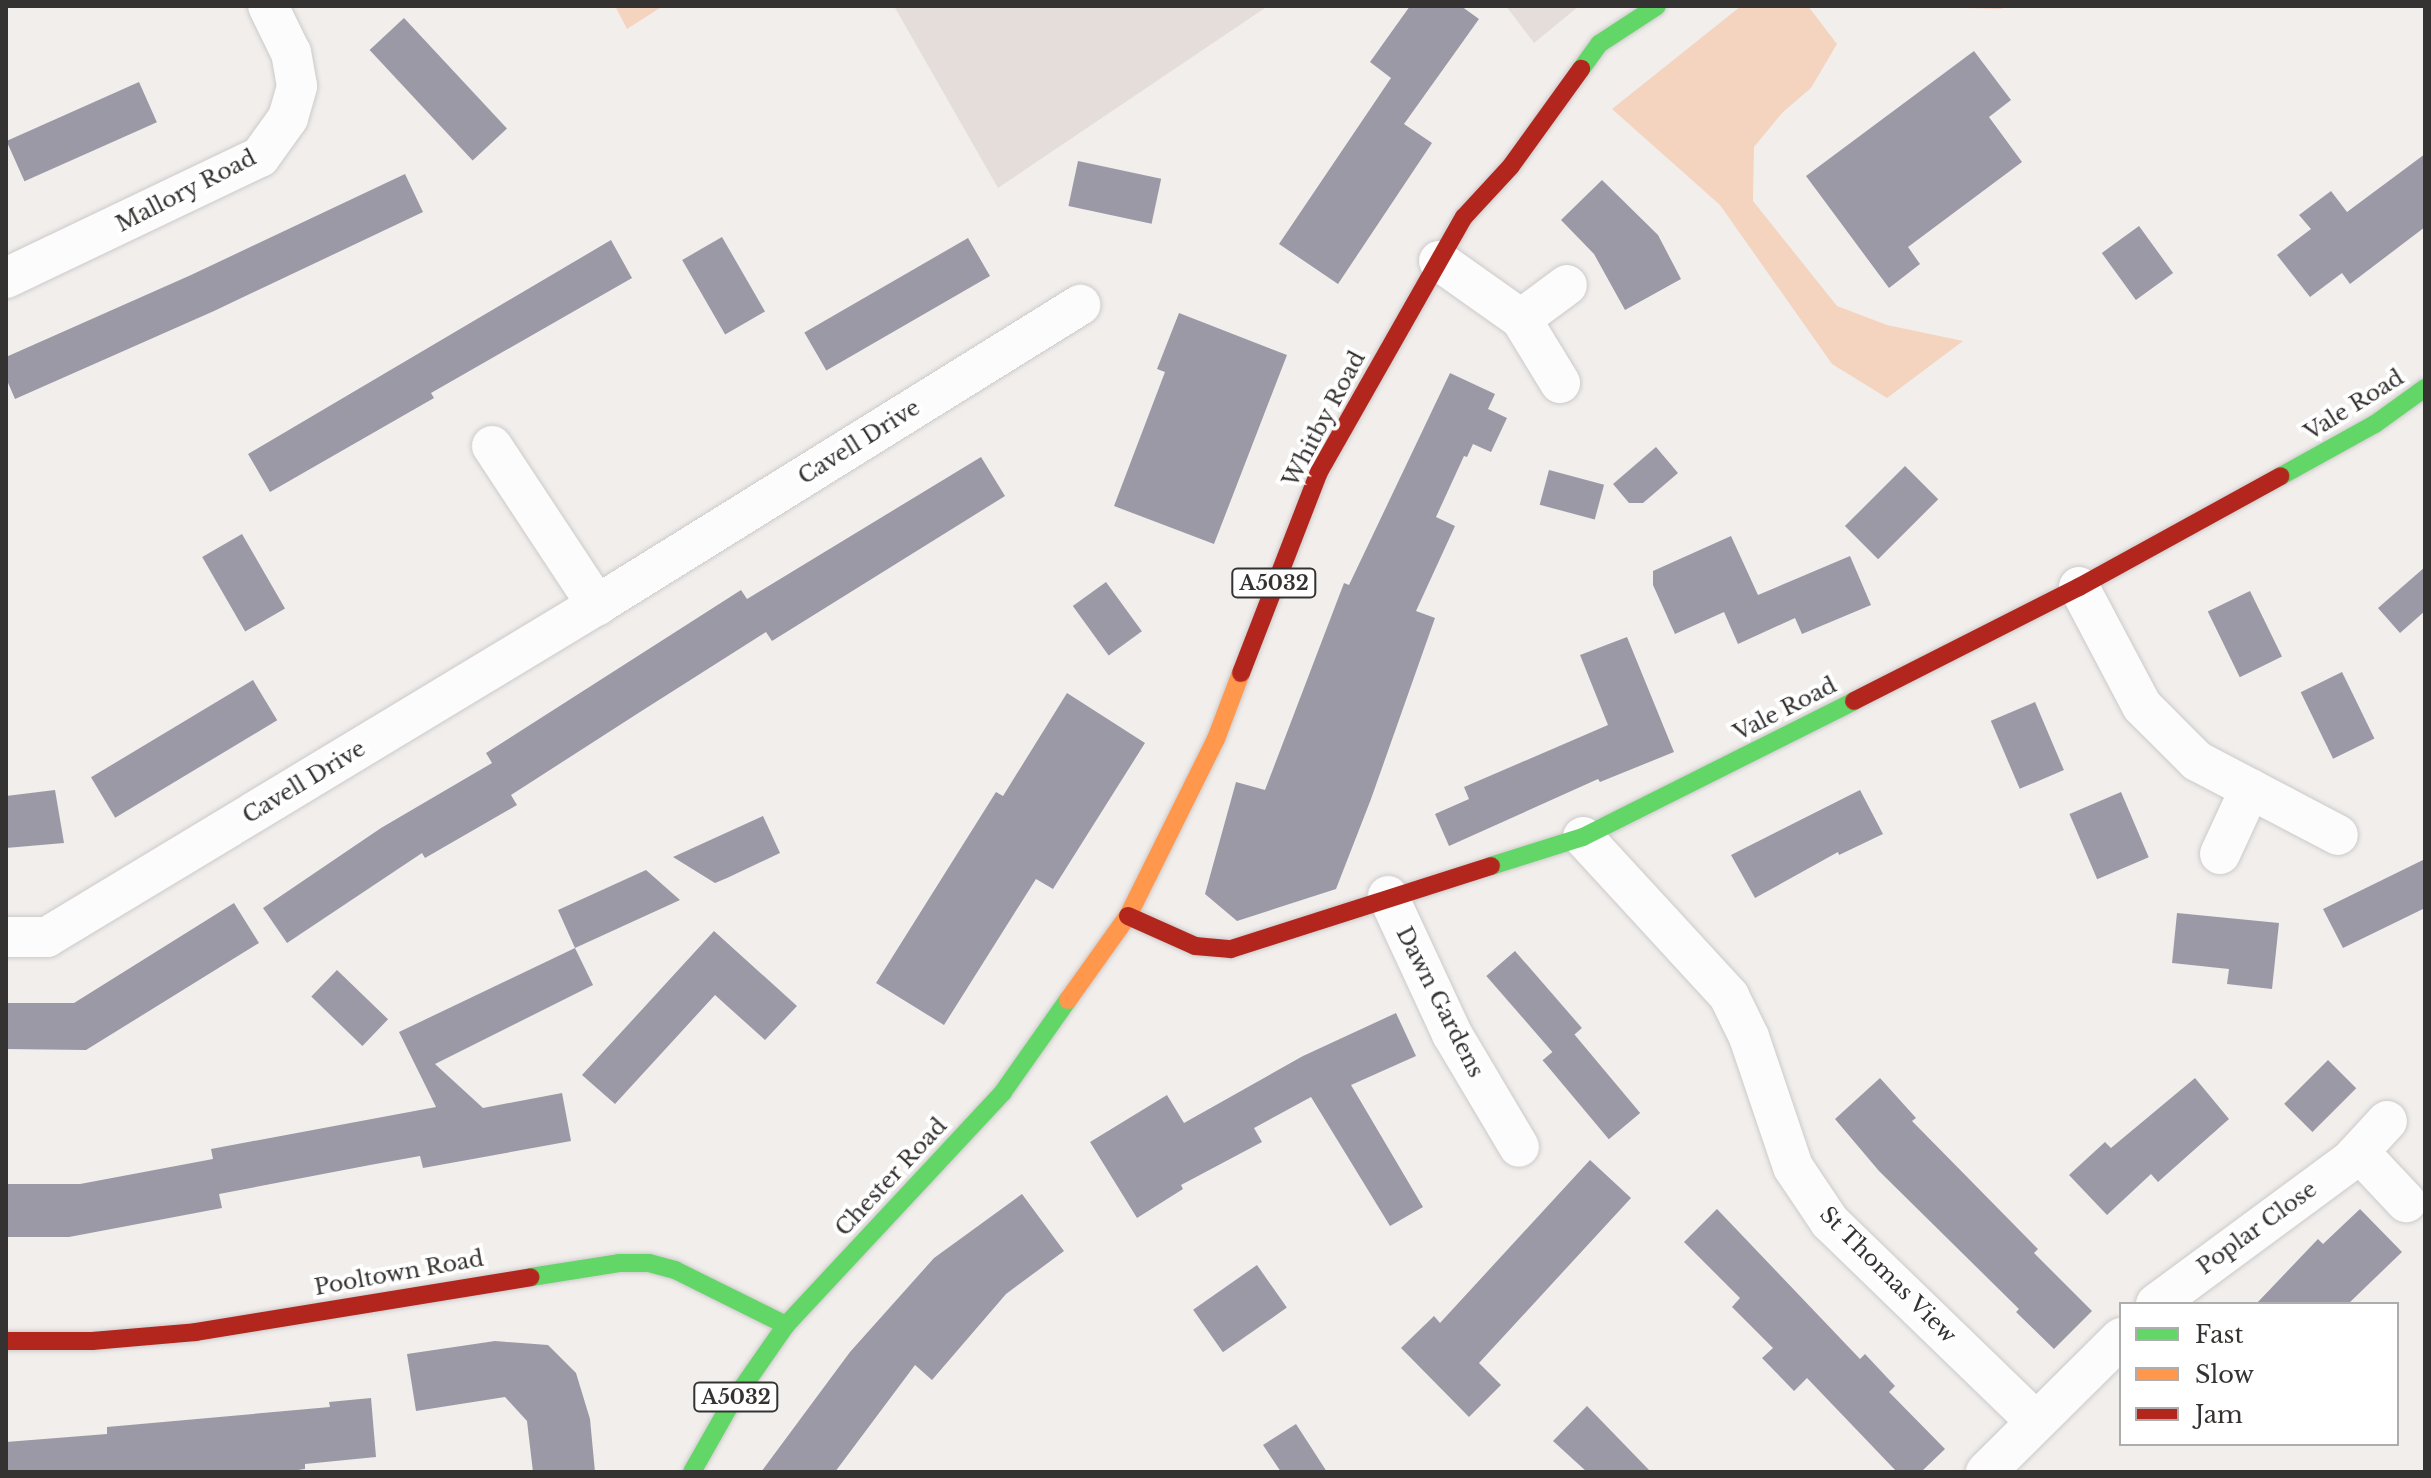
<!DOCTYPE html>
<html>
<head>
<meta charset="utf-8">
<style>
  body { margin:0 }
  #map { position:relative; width:2431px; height:1478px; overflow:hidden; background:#f1eeec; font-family:"Libre Baskerville",serif }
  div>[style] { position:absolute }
  .built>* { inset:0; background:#e5ddd9 }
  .green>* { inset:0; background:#f5d4bf }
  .building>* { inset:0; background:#9c99a7; transform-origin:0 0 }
  .roads { filter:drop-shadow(0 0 2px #cccac9) drop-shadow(0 0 2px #cccac9) }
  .street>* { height:40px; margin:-20px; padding:0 20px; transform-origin:20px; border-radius:20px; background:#fdfcfc }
  .fast>* { height:18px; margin:-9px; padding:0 9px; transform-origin:9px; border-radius:9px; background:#63d668 }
  .slow>* { height:18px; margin:-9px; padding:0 9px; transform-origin:9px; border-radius:9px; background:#ff974d }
  .jam>* { height:18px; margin:-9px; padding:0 9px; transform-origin:9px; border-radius:9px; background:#b3261e }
  span { translate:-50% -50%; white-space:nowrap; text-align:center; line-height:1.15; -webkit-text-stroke:8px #fff; paint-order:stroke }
  .shield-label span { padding:2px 6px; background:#fff; border:2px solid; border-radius:6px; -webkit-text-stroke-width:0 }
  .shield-label { font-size:20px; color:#353332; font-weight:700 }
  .street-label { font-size:22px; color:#353332 }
  .frame { position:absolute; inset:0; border:8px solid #353332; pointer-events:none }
  .legend { position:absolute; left:2119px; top:1302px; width:280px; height:144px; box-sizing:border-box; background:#fff; border:2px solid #aeadad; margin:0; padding:10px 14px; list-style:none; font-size:24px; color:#353332 }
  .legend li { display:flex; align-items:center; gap:16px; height:40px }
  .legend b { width:40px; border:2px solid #aeadad }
</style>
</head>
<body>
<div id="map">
  <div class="built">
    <i style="clip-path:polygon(894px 6px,1268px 6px,998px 188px)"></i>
    <i style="clip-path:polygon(1506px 6px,1579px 6px,1534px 43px)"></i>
  </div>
  <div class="green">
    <i style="clip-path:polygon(615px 6px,663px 6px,627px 29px)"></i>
    <i style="clip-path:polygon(1741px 6px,1808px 6px,1837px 44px,1811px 88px,1783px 112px,1754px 147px,1753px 201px,1837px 306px,1887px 325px,1963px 341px,1887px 398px,1832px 364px,1720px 205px,1612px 109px)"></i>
    <i style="clip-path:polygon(1890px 6px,2006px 6px,2001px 9px)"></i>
  </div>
  <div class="building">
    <i style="clip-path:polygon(1410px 6px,1461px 6px,1479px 19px,1404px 124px,1432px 143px,1338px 284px,1279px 244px,1391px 78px,1370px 62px)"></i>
    <i style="left:404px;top:18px;width:151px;height:47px;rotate:47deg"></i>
    <i style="clip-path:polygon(1974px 51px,2011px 100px,1989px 117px,2022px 162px,1908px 247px,1920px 264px,1889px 288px,1806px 176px)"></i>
    <i style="left:139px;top:82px;width:44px;height:145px;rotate:66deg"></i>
    <i style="clip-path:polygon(2425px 154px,2425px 227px,2350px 284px,2342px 273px,2310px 297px,2277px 255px,2311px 229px,2299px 215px,2331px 191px,2347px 212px)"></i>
    <i style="left:1078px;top:161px;width:85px;height:46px;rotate:12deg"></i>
    <i style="clip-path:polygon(405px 174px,423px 212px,214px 311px,15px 399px,6px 378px,6px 357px,191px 275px)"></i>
    <i style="clip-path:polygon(1602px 180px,1658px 235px,1681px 279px,1625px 310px,1594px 254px,1561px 220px)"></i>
    <i style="left:2139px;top:226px;width:58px;height:46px;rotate:54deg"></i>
    <i style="left:722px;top:237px;width:86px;height:46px;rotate:60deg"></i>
    <i style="left:968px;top:238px;width:44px;height:189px;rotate:60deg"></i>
    <i style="clip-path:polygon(611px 240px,632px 278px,431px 393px,434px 398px,270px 492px,248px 454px)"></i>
    <i style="clip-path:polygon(1179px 313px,1287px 355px,1214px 544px,1114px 506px,1165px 372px,1157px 369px)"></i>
    <i style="clip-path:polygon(1450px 373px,1495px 394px,1488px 409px,1507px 418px,1491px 452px,1473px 444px,1467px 457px,1464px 456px,1436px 517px,1455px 526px,1416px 611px,1435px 618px,1371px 799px,1336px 889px,1237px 921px,1205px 894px,1236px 782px,1265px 790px,1344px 583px,1349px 585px)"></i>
    <i style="clip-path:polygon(1656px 447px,1678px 473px,1643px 503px,1629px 503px,1613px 484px)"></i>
    <i style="clip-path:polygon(981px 457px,1005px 496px,772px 641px,766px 632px,640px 712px,511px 795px,517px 805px,425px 858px,422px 853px,287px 943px,263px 908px,381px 828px,492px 763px,486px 753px,741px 590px,747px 599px)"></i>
    <i style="left:1905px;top:466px;width:47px;height:85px;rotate:45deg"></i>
    <i style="left:1549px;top:470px;width:57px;height:36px;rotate:15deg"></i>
    <i style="left:242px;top:534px;width:86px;height:46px;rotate:60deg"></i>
    <i style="clip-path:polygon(1731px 536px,1758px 595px,1850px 556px,1871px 605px,1802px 634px,1795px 618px,1738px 644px,1724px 612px,1675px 634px,1653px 585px,1653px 571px)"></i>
    <i style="clip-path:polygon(2425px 567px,2425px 611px,2400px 633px,2378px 608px)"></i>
    <i style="left:1106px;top:582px;width:61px;height:41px;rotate:54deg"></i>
    <i style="left:2250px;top:591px;width:73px;height:47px;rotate:64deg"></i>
    <i style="clip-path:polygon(1627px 637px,1674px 752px,1600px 782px,1598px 779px,1449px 846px,1435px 814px,1469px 799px,1464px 787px,1608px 725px,1580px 655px)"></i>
    <i style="left:2342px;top:672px;width:74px;height:46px;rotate:64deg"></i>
    <i style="left:253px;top:680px;width:47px;height:189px;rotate:59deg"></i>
    <i style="clip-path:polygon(1067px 693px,1145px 743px,1053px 889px,1036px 879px,944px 1025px,876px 983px,996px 792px,1003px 796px)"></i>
    <i style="left:2035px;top:702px;width:74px;height:48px;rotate:67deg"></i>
    <i style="clip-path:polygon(55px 790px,64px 843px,6px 848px,6px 796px)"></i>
    <i style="clip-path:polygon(1860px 790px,1883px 834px,1839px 855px,1838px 852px,1755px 898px,1731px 855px)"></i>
    <i style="left:2121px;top:792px;width:71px;height:56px;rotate:67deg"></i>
    <i style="clip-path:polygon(763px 816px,780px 853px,727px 878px,715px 883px,673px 857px)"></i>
    <i style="clip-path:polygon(2425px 859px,2425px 908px,2343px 948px,2323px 909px)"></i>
    <i style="clip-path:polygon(646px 870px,680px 900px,575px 948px,593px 985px,435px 1064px,483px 1108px,562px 1093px,571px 1141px,423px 1168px,420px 1156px,370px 1165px,219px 1194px,222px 1208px,69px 1237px,6px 1237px,6px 1184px,80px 1184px,213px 1159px,211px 1149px,436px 1107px,399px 1032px,575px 948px,558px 910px)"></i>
    <i style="clip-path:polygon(234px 903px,259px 943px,86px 1050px,6px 1049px,6px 1003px,74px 1003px)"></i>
    <i style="clip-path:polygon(2177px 913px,2279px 923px,2272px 989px,2227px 984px,2229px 969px,2172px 963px)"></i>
    <i style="clip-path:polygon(714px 931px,797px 1006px,765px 1040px,715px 995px,615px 1104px,582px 1075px)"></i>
    <i style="left:1515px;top:951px;width:102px;height:38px;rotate:49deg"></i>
    <i style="left:337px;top:970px;width:71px;height:37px;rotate:44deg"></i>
    <i style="clip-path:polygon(1396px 1013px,1416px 1056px,1351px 1085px,1423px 1207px,1390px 1226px,1311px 1097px,1254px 1128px,1262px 1142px,1181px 1185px,1183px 1189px,1137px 1218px,1090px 1142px,1167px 1095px,1184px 1123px,1303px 1056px)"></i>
    <i style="left:1574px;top:1034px;width:103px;height:41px;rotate:50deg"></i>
    <i style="left:2328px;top:1060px;width:40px;height:62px;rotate:45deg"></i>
    <i style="clip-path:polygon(1880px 1078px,1916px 1118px,1912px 1121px,2038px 1249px,2034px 1253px,2092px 1311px,2054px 1349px,2016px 1312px,2019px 1309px,1879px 1171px,1835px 1119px)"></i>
    <i style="clip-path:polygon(2195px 1078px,2229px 1119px,2158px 1182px,2151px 1174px,2107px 1215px,2069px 1175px,2105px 1142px,2111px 1148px)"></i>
    <i style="clip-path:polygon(1590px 1160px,1631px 1198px,1479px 1363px,1501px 1385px,1469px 1417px,1401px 1348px,1434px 1316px,1440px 1323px)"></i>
    <i style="clip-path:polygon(1022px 1194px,1064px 1251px,1006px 1294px,932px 1380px,915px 1365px,835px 1472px,761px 1472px,850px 1352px,934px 1258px)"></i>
    <i style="clip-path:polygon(1717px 1209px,1860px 1359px,1865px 1354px,1895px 1386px,1889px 1392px,1945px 1449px,1921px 1472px,1897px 1472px,1807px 1378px,1794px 1391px,1762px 1358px,1773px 1348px,1732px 1307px,1740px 1298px,1684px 1242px)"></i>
    <i style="clip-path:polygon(2360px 1209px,2402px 1252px,2348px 1304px,2256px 1304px,2318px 1239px,2323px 1244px)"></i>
    <i style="left:1257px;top:1265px;width:52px;height:78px;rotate:55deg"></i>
    <i style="clip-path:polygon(495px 1341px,548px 1345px,576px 1373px,590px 1419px,595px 1472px,533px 1472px,527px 1421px,505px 1397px,416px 1411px,407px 1354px)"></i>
    <i style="clip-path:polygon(371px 1398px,376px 1457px,305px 1464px,305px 1469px,284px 1472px,6px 1472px,6px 1442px,107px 1434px,107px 1427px,330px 1407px,329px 1402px)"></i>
    <i style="clip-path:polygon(1587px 1406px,1651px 1472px,1587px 1472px,1553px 1441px)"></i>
    <i style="clip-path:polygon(1296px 1424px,1327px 1472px,1281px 1472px,1263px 1445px)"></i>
  </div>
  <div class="roads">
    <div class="street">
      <i style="left:1439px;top:261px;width:100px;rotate:35.3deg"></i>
      <i style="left:1521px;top:319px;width:75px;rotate:58.6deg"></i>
      <i style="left:6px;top:278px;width:281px;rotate:-25.5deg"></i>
      <i style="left:260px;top:157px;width:48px;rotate:-54.3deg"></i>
      <i style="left:288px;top:118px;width:33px;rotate:-74deg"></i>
      <i style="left:297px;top:86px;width:34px;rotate:-100deg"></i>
      <i style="left:291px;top:53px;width:52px;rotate:-116.1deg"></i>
      <i style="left:1521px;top:319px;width:57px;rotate:-36.5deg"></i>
      <i style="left:492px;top:446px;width:191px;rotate:56.6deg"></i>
      <i style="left:2079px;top:587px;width:135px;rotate:62.1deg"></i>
      <i style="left:2142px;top:706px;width:78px;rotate:45deg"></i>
      <i style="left:2197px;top:761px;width:159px;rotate:27.7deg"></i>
      <i style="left:1583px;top:837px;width:216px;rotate:47.4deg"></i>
      <i style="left:1729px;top:996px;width:46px;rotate:64deg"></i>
      <i style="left:1749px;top:1037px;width:137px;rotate:71.3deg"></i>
      <i style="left:1793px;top:1167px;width:66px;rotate:56.1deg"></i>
      <i style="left:1830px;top:1222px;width:286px;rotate:44.1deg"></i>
      <i style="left:2220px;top:854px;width:72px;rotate:-65.2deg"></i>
      <i style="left:1388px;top:896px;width:152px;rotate:65.1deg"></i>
      <i style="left:1452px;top:1034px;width:131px;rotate:59.3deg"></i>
      <i style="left:6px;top:937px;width:41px"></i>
      <i style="left:47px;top:937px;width:642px;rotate:-31.12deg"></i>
      <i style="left:597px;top:605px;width:569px;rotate:-31.85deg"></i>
      <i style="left:2359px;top:1152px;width:69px;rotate:46.8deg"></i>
      <i style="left:2156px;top:1304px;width:242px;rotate:-36.4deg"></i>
      <i style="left:2351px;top:1160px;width:53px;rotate:-47.3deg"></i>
      <i style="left:1986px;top:1472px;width:190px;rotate:-44.8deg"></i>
    </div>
    <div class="fast">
      <i style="left:1581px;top:69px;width:31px;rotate:-54deg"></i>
      <i style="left:1599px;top:44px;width:69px;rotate:-33.2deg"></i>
      <i style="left:2281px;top:476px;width:107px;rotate:-29deg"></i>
      <i style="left:2375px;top:424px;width:62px;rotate:-35.8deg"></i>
      <i style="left:1491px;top:866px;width:96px;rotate:-17.5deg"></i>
      <i style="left:1583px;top:837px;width:303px;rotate:-26.6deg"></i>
      <i style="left:531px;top:1277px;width:89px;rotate:-9deg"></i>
      <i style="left:619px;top:1263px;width:30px"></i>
      <i style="left:649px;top:1263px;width:27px;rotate:15deg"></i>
      <i style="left:675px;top:1270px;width:124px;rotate:26.4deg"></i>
      <i style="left:692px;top:1472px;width:75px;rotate:-60.4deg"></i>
      <i style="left:729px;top:1407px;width:100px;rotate:-55.2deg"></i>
      <i style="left:786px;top:1325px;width:318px;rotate:-47deg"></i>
      <i style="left:1003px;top:1092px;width:113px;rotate:-54.8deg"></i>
    </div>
    <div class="slow">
      <i style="left:1068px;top:1000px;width:103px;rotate:-54.5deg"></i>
      <i style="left:1128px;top:916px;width:198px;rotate:-63.6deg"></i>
      <i style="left:1216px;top:739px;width:71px;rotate:-69.3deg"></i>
    </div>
    <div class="jam">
      <i style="left:1241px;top:673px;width:216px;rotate:-68.8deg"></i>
      <i style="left:1319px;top:472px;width:293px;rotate:-60.4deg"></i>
      <i style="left:1464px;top:217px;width:69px;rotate:-47.3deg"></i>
      <i style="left:1511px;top:166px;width:120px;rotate:-54.2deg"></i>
      <i style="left:1854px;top:701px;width:252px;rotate:-26.9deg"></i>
      <i style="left:2079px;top:587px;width:230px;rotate:-28.8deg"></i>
      <i style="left:1128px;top:916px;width:73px;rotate:24.1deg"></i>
      <i style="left:1195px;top:946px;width:36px;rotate:5deg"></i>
      <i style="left:1231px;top:949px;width:273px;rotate:-17.7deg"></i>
      <i style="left:6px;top:1341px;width:86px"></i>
      <i style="left:92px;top:1341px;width:104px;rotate:-4.9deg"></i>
      <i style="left:196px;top:1332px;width:339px;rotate:-9.3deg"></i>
    </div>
  </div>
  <div class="shield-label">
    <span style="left:1274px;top:583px">A5032</span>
    <span style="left:736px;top:1397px">A5032</span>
  </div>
  <div class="street-label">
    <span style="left:186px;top:191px;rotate:-27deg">Mallory Road</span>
    <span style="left:2354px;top:405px;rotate:-32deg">Vale Road</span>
    <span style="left:1324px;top:419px;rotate:-62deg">Whitby Road</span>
    <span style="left:859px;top:442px;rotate:-32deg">Cavell Drive</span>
    <span style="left:1785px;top:709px;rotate:-27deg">Vale Road</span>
    <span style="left:304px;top:782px;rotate:-31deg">Cavell Drive</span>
    <span style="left:1440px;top:1002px;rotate:63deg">Dawn Gardens</span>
    <span style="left:891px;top:1177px;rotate:-47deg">Chester Road</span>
    <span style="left:2257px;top:1228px;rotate:-36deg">Poplar Close</span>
    <span style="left:399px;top:1273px;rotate:-10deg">Pooltown Road</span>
    <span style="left:1888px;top:1275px;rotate:45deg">St Thomas View</span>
  </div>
  <div class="frame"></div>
  <ul class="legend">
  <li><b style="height:10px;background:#63d668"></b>Fast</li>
  <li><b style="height:10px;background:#ff974d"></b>Slow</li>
  <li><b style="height:10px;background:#b3261e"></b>Jam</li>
  </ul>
</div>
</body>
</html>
